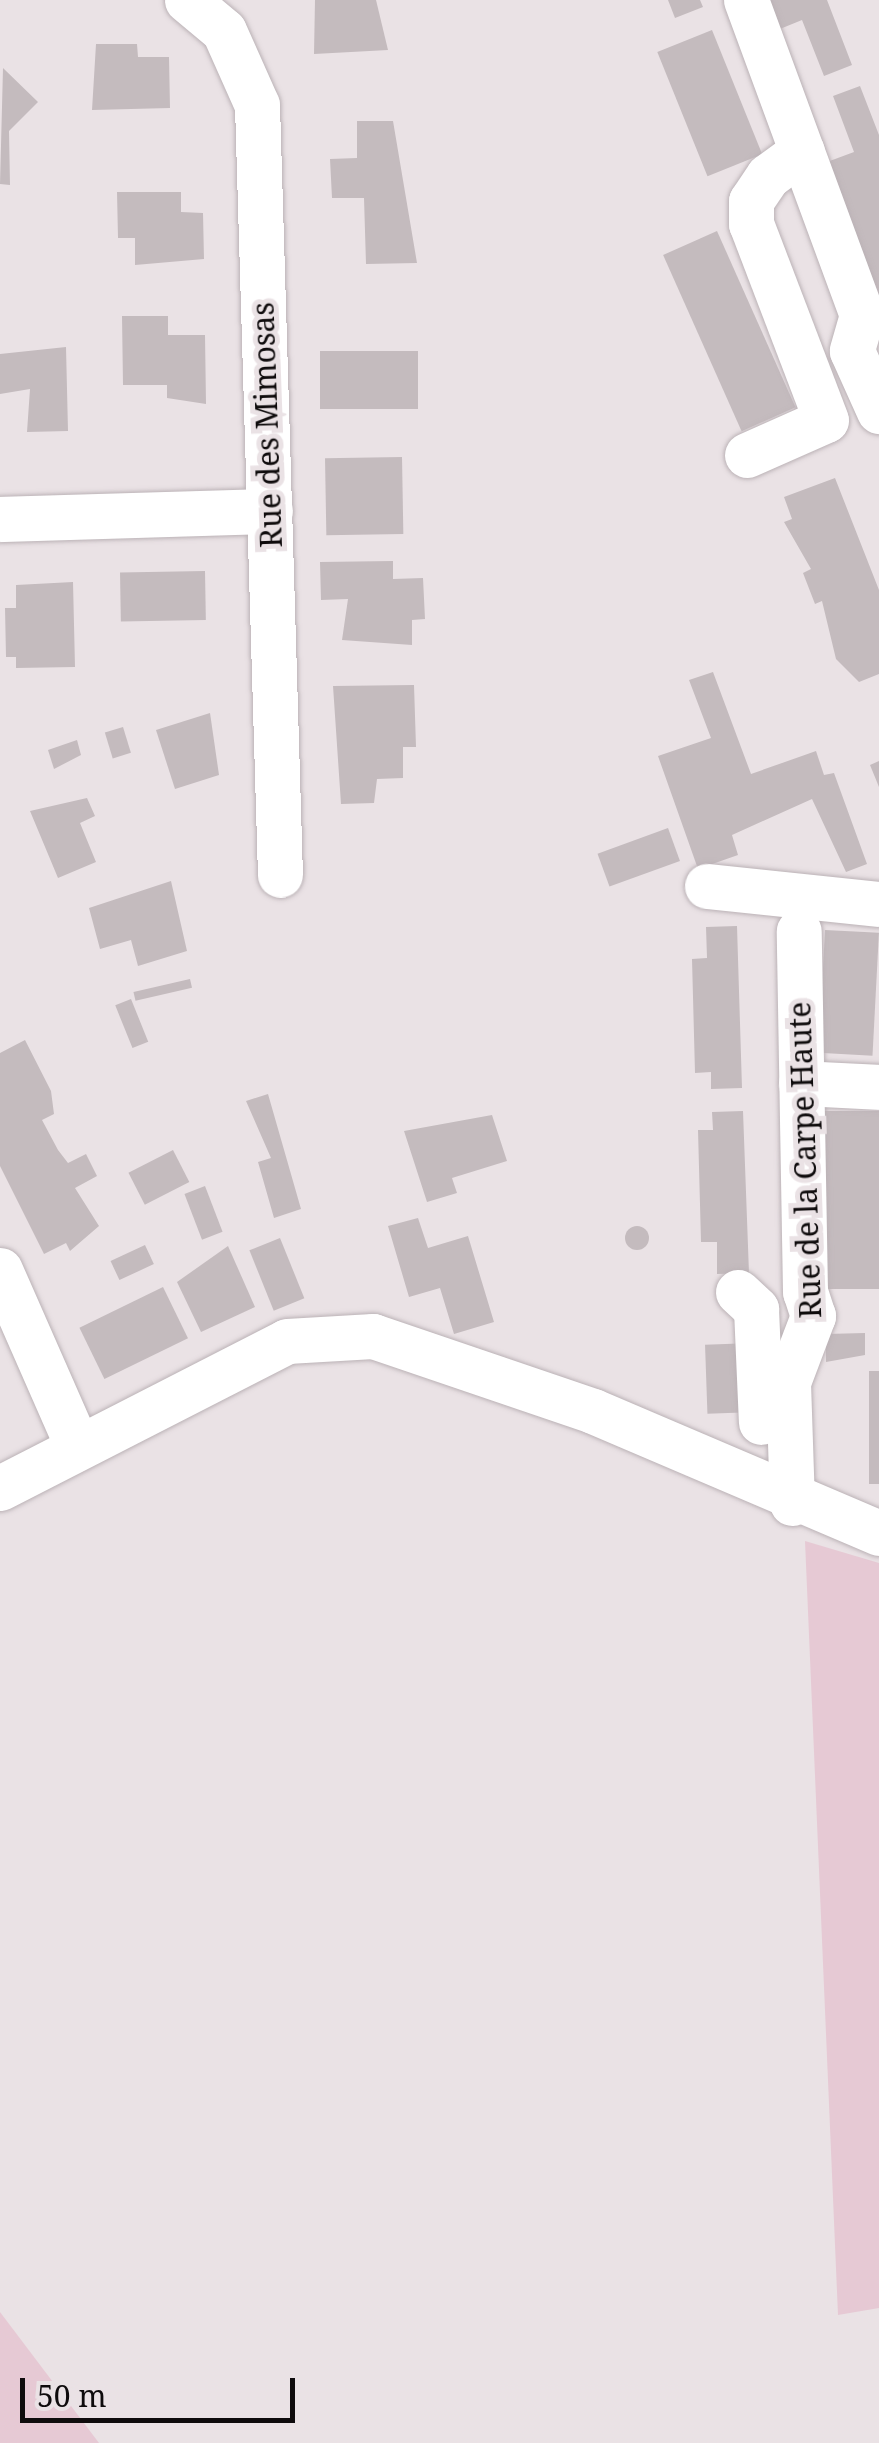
<!DOCTYPE html>
<html>
<head>
<meta charset="utf-8">
<style>
  body { margin:0 }
  #map { position:relative; width:879px; height:2443px; overflow:hidden; background:#eae2e5; font-family:"Noto Serif",serif }
  div>[style] { position:absolute }
  .green>* { inset:0; background:#e6c9d4 }
  .building>* { inset:0; background:#c4bbbe; transform-origin:0 0 }
  .round { border-radius:50% }
  .roads { filter:drop-shadow(0 0 2px #bbb2b6) drop-shadow(0 0 2px #bbb2b6) }
  .minor>* { height:45px; margin:-22.5px; padding:0 22.5px; transform-origin:22.5px; border-radius:22.5px; background:#fff }
  span { translate:-50% -50%; white-space:nowrap; text-align:center; line-height:1.15; -webkit-text-stroke:10px #eae2e5; paint-order:stroke }
  .street-label { font-size:30px; color:#0e0b0c }
  .scale { position:absolute; left:20px; top:2378px; width:275px; height:45px; box-sizing:border-box; border:5px solid #0e0b0c; border-top:0; padding-left:12px; font-size:30px; line-height:35px; white-space:nowrap; color:#0e0b0c; -webkit-text-stroke:8px #eae2e5; paint-order:stroke }
</style>
</head>
<body>
<div id="map">
  <div class="green">
    <i style="clip-path:polygon(805px 1541px,879px 1563px,879px 2308px,838px 2315px)"></i>
    <i style="clip-path:polygon(0 2312px,99px 2443px,0 2443px)"></i>
  </div>
  <div class="building">
    <i style="clip-path:polygon(315px 0,376px 0,388px 50px,314px 54px)"></i>
    <i style="clip-path:polygon(668px 0,700px 0,703px 7px,675px 18px)"></i>
    <i style="clip-path:polygon(764px 0,827px 0,852px 65px,824px 76px,802px 20px,775px 31px)"></i>
    <i style="left:712px;top:30px;width:134px;height:59px;rotate:68deg"></i>
    <i style="clip-path:polygon(96px 44px,137px 44px,138px 57px,169px 57px,170px 108px,92px 110px)"></i>
    <i style="clip-path:polygon(3px 68px,38px 102px,9px 131px,10px 185px,0 184px)"></i>
    <i style="clip-path:polygon(860px 86px,879px 135px,879px 295px,827px 162px,854px 152px,833px 96px)"></i>
    <i style="clip-path:polygon(357px 121px,393px 121px,417px 263px,366px 264px,364px 198px,332px 198px,330px 159px,357px 158px)"></i>
    <i style="clip-path:polygon(117px 192px,181px 192px,181px 212px,203px 213px,204px 259px,135px 265px,135px 238px,118px 238px)"></i>
    <i style="left:717px;top:231px;width:193px;height:59px;rotate:66deg"></i>
    <i style="clip-path:polygon(122px 316px,168px 316px,168px 335px,205px 335px,206px 404px,167px 398px,167px 385px,123px 385px)"></i>
    <i style="clip-path:polygon(66px 347px,68px 431px,27px 432px,30px 389px,0 394px,0 354px)"></i>
    <i style="left:320px;top:351px;width:98px;height:58px"></i>
    <i style="left:402px;top:457px;width:77px;height:77px;rotate:89deg"></i>
    <i style="clip-path:polygon(835px 478px,879px 590px,879px 674px,859px 682px,836px 659px,822px 601px,815px 604px,803px 573px,811px 569px,784px 522px,792px 519px,784px 497px)"></i>
    <i style="clip-path:polygon(393px 561px,393px 579px,423px 578px,425px 619px,412px 620px,412px 645px,342px 640px,348px 599px,321px 600px,320px 562px)"></i>
    <i style="left:205px;top:571px;width:49px;height:85px;rotate:89deg"></i>
    <i style="clip-path:polygon(73px 582px,75px 667px,16px 668px,16px 657px,6px 657px,5px 608px,16px 608px,16px 585px)"></i>
    <i style="clip-path:polygon(713px 672px,751px 774px,816px 751px,824px 775px,834px 773px,867px 864px,846px 872px,812px 799px,732px 835px,738px 855px,698px 869px,658px 756px,711px 738px,689px 680px)"></i>
    <i style="clip-path:polygon(414px 685px,416px 747px,403px 747px,403px 778px,377px 779px,374px 803px,341px 804px,333px 686px)"></i>
    <i style="clip-path:polygon(210px 713px,219px 775px,175px 789px,156px 730px)"></i>
    <i style="left:123px;top:727px;width:27px;height:19px;rotate:73deg"></i>
    <i style="clip-path:polygon(77px 740px,81px 755px,54px 769px,48px 750px)"></i>
    <i style="clip-path:polygon(879px 761px,879px 787px,870px 765px)"></i>
    <i style="clip-path:polygon(87px 798px,95px 816px,80px 823px,96px 862px,58px 878px,30px 811px)"></i>
    <i style="left:668px;top:828px;width:35px;height:75px;rotate:70deg"></i>
    <i style="clip-path:polygon(171px 881px,187px 951px,138px 966px,131px 940px,100px 949px,89px 908px)"></i>
    <i style="clip-path:polygon(737px 926px,742px 1088px,711px 1089px,711px 1072px,695px 1073px,692px 959px,707px 958px,706px 927px)"></i>
    <i style="left:825px;top:930px;width:54px;height:123px;rotate:3deg"></i>
    <i style="left:190px;top:979px;width:9px;height:58px;rotate:77deg"></i>
    <i style="left:131px;top:999px;width:46px;height:17px;rotate:68deg"></i>
    <i style="clip-path:polygon(25px 1040px,51px 1091px,54px 1114px,42px 1120px,58px 1150px,68px 1163px,86px 1154px,97px 1176px,75px 1188px,99px 1226px,70px 1251px,66px 1243px,44px 1254px,0 1166px,0 1053px)"></i>
    <i style="clip-path:polygon(268px 1094px,301px 1209px,274px 1218px,258px 1162px,271px 1158px,246px 1101px)"></i>
    <i style="clip-path:polygon(743px 1111px,749px 1273px,717px 1274px,717px 1242px,701px 1242px,698px 1130px,713px 1130px,712px 1112px)"></i>
    <i style="left:879px;top:1111px;width:178px;height:57px;rotate:90deg"></i>
    <i style="clip-path:polygon(492px 1115px,507px 1161px,452px 1178px,457px 1193px,427px 1202px,404px 1131px)"></i>
    <i style="left:173px;top:1150px;width:36px;height:50px;rotate:63deg"></i>
    <i style="left:205px;top:1186px;width:49px;height:22px;rotate:69deg"></i>
    <i style="clip-path:polygon(418px 1218px,428px 1248px,468px 1236px,494px 1322px,454px 1334px,440px 1288px,409px 1297px,388px 1226px)"></i>
    <i class="round" style="left:625px;top:1226px;width:24px;height:24px"></i>
    <i style="left:280px;top:1238px;width:65px;height:33px;rotate:68deg"></i>
    <i style="left:145px;top:1245px;width:21px;height:38px;rotate:65deg"></i>
    <i style="clip-path:polygon(228px 1246px,255px 1307px,201px 1332px,177px 1282px)"></i>
    <i style="left:163px;top:1287px;width:57px;height:93px;rotate:64deg"></i>
    <i style="clip-path:polygon(865px 1333px,865px 1355px,826px 1362px,826px 1334px)"></i>
    <i style="left:753px;top:1343px;width:69px;height:48px;rotate:88deg"></i>
    <i style="left:869px;top:1371px;width:10px;height:113px"></i>
  </div>
  <div class="roads">
    <div class="minor">
      <i style="left:187px;top:0;width:48px;rotate:40deg"></i>
      <i style="left:224px;top:31px;width:81px;rotate:66deg"></i>
      <i style="left:257px;top:105px;width:770px;rotate:88.29deg"></i>
      <i style="left:746px;top:0;width:336px;rotate:69.8deg"></i>
      <i style="left:862px;top:315px;width:37px;rotate:106deg"></i>
      <i style="left:852px;top:351px;width:66px;rotate:65.8deg"></i>
      <i style="left:747px;top:455px;width:86px;rotate:-23.9deg"></i>
      <i style="left:826px;top:420px;width:210px;rotate:-110.9deg"></i>
      <i style="left:751px;top:224px;width:23px;rotate:-90deg"></i>
      <i style="left:751px;top:201px;width:30px;rotate:-56deg"></i>
      <i style="left:768px;top:176px;width:42px;rotate:-36.3deg"></i>
      <i style="left:0;top:519px;width:270px;rotate:-1.7deg"></i>
      <i style="left:707px;top:886px;width:173px;rotate:6deg"></i>
      <i style="left:801px;top:1083px;width:78px;rotate:2.9deg"></i>
      <i style="left:0;top:1270px;width:191px;rotate:66.3deg"></i>
      <i style="left:738px;top:1292px;width:25px;rotate:43deg"></i>
      <i style="left:756px;top:1309px;width:113px;rotate:87.5deg"></i>
      <i style="left:0;top:1488px;width:322px;rotate:-27.1deg"></i>
      <i style="left:287px;top:1341px;width:86px;rotate:-3.3deg"></i>
      <i style="left:373px;top:1336px;width:232px;rotate:18.8deg"></i>
      <i style="left:593px;top:1411px;width:311px;rotate:23.1deg"></i>
      <i style="left:792px;top:1503px;width:121px;rotate:-91.9deg"></i>
      <i style="left:788px;top:1382px;width:71px;rotate:-69.3deg"></i>
      <i style="left:813px;top:1316px;width:25px;rotate:-108deg"></i>
      <i style="left:805px;top:1292px;width:361px;rotate:-91deg"></i>
    </div>
  </div>
  <div class="street-label">
    <span style="left:267px;top:425px;rotate:-92deg">Rue des Mimosas</span>
    <span style="left:805px;top:1160px;rotate:-92deg">Rue de la Carpe Haute</span>
  </div>
  <div class="scale">50 m</div>
</div>
</body>
</html>
